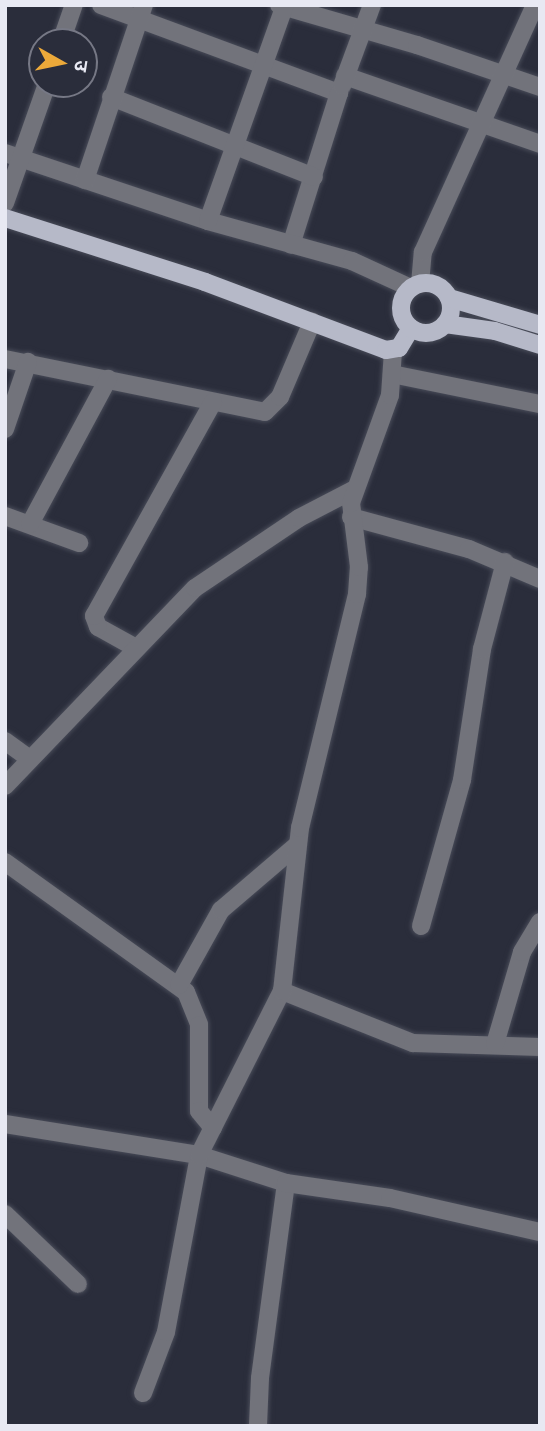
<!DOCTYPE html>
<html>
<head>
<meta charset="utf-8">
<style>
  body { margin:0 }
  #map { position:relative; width:545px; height:1431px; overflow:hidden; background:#2a2d3b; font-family:Manrope,"Noto Sans Devanagari",sans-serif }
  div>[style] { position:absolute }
  .roads { filter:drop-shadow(0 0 2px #484b58) drop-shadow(0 0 2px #484b58) }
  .minor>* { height:18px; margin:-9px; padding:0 9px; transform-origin:9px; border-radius:9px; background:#72737b }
  .major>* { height:18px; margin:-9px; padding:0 9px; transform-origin:9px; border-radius:9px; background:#b6b9c8 }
  .major>.ring { margin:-9px; padding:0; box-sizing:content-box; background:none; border:18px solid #b6b9c8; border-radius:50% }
  span { translate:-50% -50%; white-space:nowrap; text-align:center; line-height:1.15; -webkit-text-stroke:7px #2a2d3b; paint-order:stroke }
  .frame { position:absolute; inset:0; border:7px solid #e8e9f3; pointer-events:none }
  .north { position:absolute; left:28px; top:28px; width:70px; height:70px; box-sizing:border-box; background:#2a2d3b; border:2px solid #767885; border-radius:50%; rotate:99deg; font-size:19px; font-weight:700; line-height:28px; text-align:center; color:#e8e9f3 }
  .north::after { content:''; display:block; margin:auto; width:24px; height:32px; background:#eca93a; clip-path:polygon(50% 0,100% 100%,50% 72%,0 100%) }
</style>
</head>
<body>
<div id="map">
  <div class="roads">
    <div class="minor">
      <i style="left:101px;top:5px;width:254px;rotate:20.3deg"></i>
      <i style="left:339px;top:93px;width:159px;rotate:107.5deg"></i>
      <i style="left:279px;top:5px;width:144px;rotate:16.2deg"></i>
      <i style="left:417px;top:45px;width:130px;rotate:18.9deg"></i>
      <i style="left:61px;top:42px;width:39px;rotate:-71deg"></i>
      <i style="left:345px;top:76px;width:207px;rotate:19.2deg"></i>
      <i style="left:342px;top:86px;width:86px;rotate:-69.7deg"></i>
      <i style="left:111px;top:97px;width:218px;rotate:21.5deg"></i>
      <i style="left:5px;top:153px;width:214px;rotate:18.5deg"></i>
      <i style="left:208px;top:221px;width:149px;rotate:15.5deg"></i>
      <i style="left:352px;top:261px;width:65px;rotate:24.6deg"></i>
      <i style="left:85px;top:180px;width:185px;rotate:-71.4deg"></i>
      <i style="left:5px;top:203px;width:126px;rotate:-70.6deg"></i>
      <i style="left:208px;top:221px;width:229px;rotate:-70.4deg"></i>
      <i style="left:420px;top:284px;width:32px;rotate:-85deg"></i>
      <i style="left:423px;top:252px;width:271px;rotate:-65.6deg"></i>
      <i style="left:5px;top:359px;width:265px;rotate:11.5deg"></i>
      <i style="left:265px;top:412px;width:21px;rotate:-45deg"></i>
      <i style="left:280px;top:397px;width:82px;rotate:-66.9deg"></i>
      <i style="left:392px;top:374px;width:151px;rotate:11.5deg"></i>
      <i style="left:5px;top:429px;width:71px;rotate:-71.1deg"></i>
      <i style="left:5px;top:516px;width:79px;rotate:20deg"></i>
      <i style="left:351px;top:517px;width:122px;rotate:15.2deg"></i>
      <i style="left:469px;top:549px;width:77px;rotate:22.9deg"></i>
      <i style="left:30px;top:524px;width:165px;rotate:-61.7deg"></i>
      <i style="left:136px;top:648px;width:43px;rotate:-151.1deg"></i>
      <i style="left:98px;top:627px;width:12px;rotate:-110deg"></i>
      <i style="left:94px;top:616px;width:245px;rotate:-60.9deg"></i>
      <i style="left:5px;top:741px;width:29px;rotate:36deg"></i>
      <i style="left:5px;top:786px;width:274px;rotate:-46.2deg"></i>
      <i style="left:195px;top:588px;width:125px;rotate:-33.9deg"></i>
      <i style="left:299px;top:518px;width:63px;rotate:-27.4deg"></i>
      <i style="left:5px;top:862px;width:223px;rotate:35.7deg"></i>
      <i style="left:186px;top:992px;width:35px;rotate:68deg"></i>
      <i style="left:199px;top:1025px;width:86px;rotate:90deg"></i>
      <i style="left:199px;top:1111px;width:22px;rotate:51deg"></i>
      <i style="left:421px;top:926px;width:152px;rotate:-74.3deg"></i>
      <i style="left:462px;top:780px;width:133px;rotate:-81.3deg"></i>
      <i style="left:482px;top:649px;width:90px;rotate:-75.2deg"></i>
      <i style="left:179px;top:985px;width:86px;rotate:-60.8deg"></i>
      <i style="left:221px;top:910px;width:100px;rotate:-40.5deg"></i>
      <i style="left:282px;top:991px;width:141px;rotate:21.7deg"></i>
      <i style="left:413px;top:1043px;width:127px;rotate:1.8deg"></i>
      <i style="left:495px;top:1044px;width:96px;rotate:-73.6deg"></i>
      <i style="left:522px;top:952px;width:35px;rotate:-59deg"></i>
      <i style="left:5px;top:1124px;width:196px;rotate:9.1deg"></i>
      <i style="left:199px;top:1155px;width:91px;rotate:17.8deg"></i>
      <i style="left:286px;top:1183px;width:197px;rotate:97.6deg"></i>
      <i style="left:260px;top:1378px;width:48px;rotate:92.4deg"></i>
      <i style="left:286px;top:1183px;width:105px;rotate:8.2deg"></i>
      <i style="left:390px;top:1198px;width:154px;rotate:12.8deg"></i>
      <i style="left:5px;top:1214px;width:101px;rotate:43.8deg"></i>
      <i style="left:143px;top:1393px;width:65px;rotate:-69.3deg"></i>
      <i style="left:166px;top:1332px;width:180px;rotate:-79.4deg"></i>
      <i style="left:199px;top:1155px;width:184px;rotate:-63.2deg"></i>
      <i style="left:282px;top:991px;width:164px;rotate:-83.7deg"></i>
      <i style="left:300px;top:828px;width:241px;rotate:-76.3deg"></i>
      <i style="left:357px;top:594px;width:27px;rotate:-86deg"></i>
      <i style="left:359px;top:567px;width:64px;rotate:-97.1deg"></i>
      <i style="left:351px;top:503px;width:115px;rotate:-70.1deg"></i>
      <i style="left:390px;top:395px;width:44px;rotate:-86.1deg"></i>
    </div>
    <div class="major">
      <i style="left:5px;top:218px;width:210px;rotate:17.7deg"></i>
      <i style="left:205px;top:282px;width:193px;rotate:20.6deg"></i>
      <i style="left:386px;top:350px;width:13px;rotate:-9deg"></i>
      <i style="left:399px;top:348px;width:23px;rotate:-59deg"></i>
      <i class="ring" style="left:401px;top:283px;width:32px;height:32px"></i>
      <i style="left:449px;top:298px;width:95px;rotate:16.5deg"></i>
      <i style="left:445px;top:324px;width:50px;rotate:8deg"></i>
      <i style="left:495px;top:331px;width:47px;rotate:17.3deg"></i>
    </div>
  </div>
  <div class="frame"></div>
  <div class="north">उ</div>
</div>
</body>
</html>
